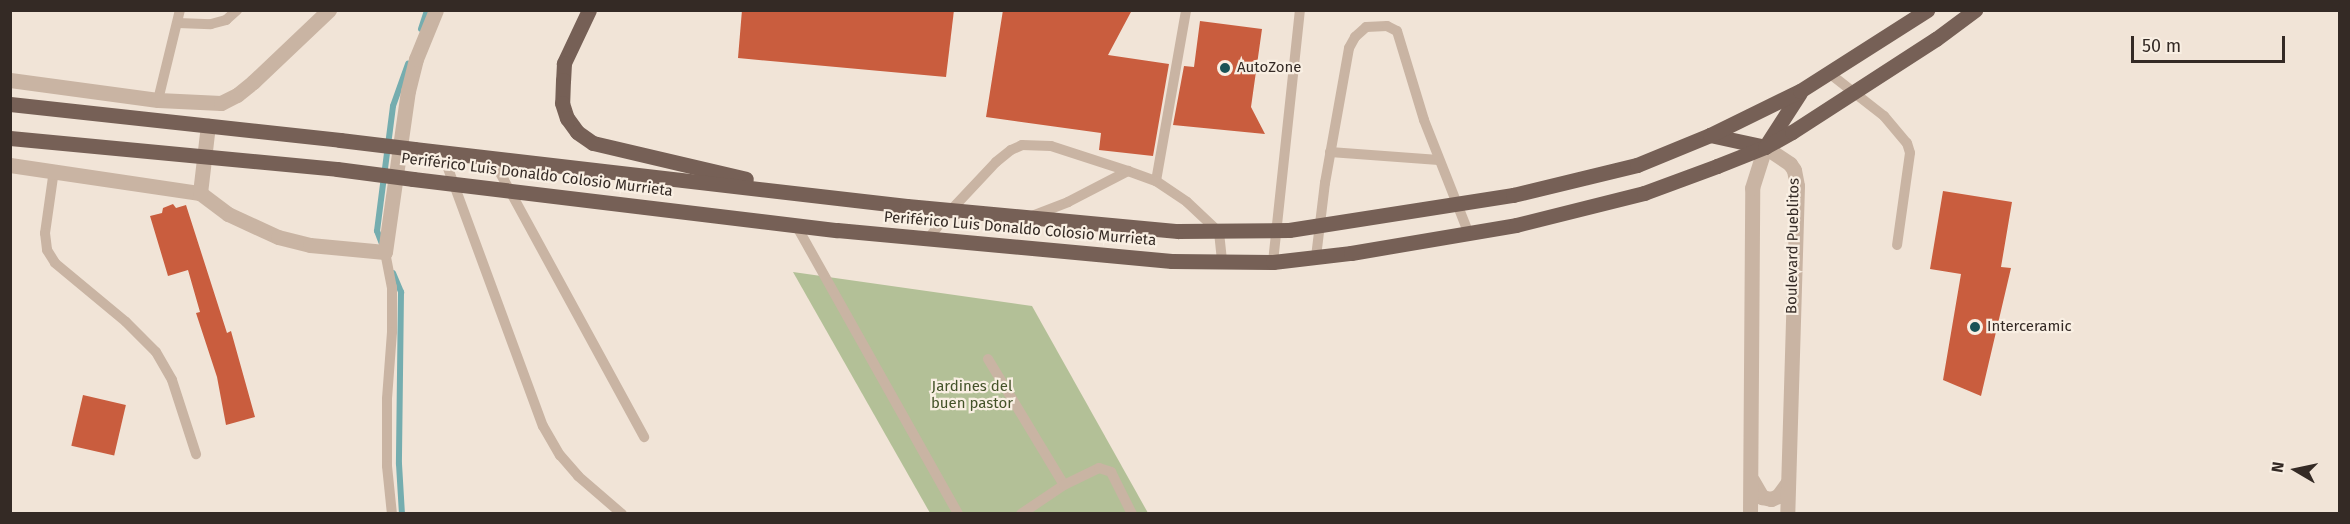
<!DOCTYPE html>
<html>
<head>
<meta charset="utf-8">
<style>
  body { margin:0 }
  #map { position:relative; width:2350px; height:524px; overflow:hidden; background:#f1e4d7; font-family:"Fira Sans",sans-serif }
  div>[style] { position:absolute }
  .green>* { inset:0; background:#b3c097 }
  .stream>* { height:6px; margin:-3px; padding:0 3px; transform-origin:3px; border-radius:3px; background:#75adaf }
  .building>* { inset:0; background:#c95d3e; transform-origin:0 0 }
  .service>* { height:10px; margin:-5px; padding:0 5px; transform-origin:5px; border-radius:5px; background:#c9b4a3 }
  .tertiary>* { height:15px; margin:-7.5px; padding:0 7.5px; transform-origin:7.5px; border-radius:7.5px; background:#c9b4a3 }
  .primary>* { height:15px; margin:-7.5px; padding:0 7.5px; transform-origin:7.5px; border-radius:7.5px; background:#766056 }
  .primary-bridge>* { height:15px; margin:-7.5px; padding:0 7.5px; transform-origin:7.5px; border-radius:7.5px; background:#766056 }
  .dots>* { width:16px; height:16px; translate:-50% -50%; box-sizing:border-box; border:3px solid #f9efe3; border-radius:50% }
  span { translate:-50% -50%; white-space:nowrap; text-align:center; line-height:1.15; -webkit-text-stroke:4.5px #f9efe3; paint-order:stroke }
  .poi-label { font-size:15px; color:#342a25 }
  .left { translate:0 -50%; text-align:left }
  .street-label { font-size:15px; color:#342a25 }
  .park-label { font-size:15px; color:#445329 }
  .frame { position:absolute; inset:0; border:12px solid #342a25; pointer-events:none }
  .north { position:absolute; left:2266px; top:440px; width:60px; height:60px; -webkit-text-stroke:4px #f9efe3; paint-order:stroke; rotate:279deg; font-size:16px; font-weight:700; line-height:24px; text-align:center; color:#342a25 }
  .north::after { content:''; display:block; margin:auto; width:21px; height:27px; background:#342a25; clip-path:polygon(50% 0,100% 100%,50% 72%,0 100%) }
  .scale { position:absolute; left:2131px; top:36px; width:154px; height:27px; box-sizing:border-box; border:3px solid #342a25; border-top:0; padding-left:8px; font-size:18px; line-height:21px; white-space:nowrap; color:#342a25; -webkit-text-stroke:4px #f9efe3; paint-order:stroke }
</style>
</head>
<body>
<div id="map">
  <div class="green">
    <i style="clip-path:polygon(793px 272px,1032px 306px,1148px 513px,930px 513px)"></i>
  </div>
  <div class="stream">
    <i style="left:421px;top:29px;width:20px;rotate:-72deg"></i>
    <i style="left:382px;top:244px;width:14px;rotate:-111deg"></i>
    <i style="left:377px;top:231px;width:126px;rotate:-82.7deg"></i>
    <i style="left:393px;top:106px;width:45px;rotate:-70.3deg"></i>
    <i style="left:393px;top:273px;width:21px;rotate:67deg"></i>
    <i style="left:401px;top:292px;width:172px;rotate:90.7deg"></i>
    <i style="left:399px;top:464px;width:50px;rotate:86.6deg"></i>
  </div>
  <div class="building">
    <i style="clip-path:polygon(742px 10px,954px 10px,946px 77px,738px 58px)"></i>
    <i style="clip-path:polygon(1003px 10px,1132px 10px,1108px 55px,1169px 64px,1153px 156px,1099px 150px,1101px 133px,986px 117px)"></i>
    <i style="clip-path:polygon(1200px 21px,1262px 29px,1251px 107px,1265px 134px,1173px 125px,1184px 66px,1194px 67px)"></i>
    <i style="clip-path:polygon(1943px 191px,2012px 202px,2001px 267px,2011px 268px,1981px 396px,1943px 380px,1961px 274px,1930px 269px)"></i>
    <i style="clip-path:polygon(173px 204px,176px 208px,186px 205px,227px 333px,231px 331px,255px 417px,226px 425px,217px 377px,196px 313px,200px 312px,188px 270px,168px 276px,150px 216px,162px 213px,163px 208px)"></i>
    <i style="left:83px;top:395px;width:44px;height:52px;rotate:13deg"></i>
  </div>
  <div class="service">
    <i style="left:178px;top:23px;width:33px;rotate:2deg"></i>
    <i style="left:211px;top:24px;width:16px;rotate:-15deg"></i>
    <i style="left:226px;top:20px;width:15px;rotate:-42deg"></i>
    <i style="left:1829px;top:73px;width:70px;rotate:38deg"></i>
    <i style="left:1884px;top:116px;width:35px;rotate:50deg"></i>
    <i style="left:1907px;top:143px;width:10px;rotate:73deg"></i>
    <i style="left:1910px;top:153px;width:93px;rotate:98deg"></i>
    <i style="left:158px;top:100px;width:93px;rotate:-76.3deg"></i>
    <i style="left:442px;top:152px;width:292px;rotate:69.8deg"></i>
    <i style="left:543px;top:426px;width:34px;rotate:60deg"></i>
    <i style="left:560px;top:455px;width:28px;rotate:49deg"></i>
    <i style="left:578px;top:476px;width:58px;rotate:40.8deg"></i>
    <i style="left:1330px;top:152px;width:109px;rotate:4.2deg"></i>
    <i style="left:492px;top:158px;width:318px;rotate:61.4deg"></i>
    <i style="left:54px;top:170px;width:64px;rotate:98.1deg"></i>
    <i style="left:45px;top:233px;width:17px;rotate:83deg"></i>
    <i style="left:47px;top:250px;width:15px;rotate:58deg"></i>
    <i style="left:55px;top:263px;width:92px;rotate:39.7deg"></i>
    <i style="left:126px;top:322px;width:42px;rotate:45deg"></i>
    <i style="left:156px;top:352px;width:32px;rotate:60deg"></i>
    <i style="left:172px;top:380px;width:78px;rotate:72deg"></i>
    <i style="left:1156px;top:181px;width:174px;rotate:-80deg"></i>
    <i style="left:1032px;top:216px;width:39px;rotate:-21deg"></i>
    <i style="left:1068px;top:202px;width:68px;rotate:-27.3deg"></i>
    <i style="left:1128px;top:171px;width:30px;rotate:20deg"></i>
    <i style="left:1156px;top:181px;width:37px;rotate:34deg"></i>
    <i style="left:1187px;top:202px;width:44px;rotate:43.2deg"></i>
    <i style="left:1219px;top:232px;width:31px;rotate:84deg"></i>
    <i style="left:796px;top:225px;width:331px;rotate:60.7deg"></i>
    <i style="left:928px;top:239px;width:37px;rotate:-52deg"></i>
    <i style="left:951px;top:210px;width:66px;rotate:-46.8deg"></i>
    <i style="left:996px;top:162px;width:19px;rotate:-39deg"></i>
    <i style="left:1011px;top:150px;width:12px;rotate:-24deg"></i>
    <i style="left:1022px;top:145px;width:29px;rotate:2deg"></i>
    <i style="left:1051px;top:146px;width:81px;rotate:18deg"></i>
    <i style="left:385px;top:252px;width:36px;rotate:79deg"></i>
    <i style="left:392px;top:287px;width:45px;rotate:90deg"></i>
    <i style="left:392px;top:332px;width:67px;rotate:94.3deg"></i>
    <i style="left:387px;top:399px;width:67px;rotate:90deg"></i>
    <i style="left:387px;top:466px;width:48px;rotate:84.1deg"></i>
    <i style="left:1316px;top:257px;width:75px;rotate:-83.1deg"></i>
    <i style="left:1325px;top:183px;width:137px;rotate:-79.9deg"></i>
    <i style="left:1349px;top:48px;width:13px;rotate:-61deg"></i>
    <i style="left:1355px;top:37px;width:15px;rotate:-42deg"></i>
    <i style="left:1366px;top:27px;width:21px;rotate:-3deg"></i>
    <i style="left:1387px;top:26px;width:11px;rotate:27deg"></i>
    <i style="left:1397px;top:31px;width:93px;rotate:73.1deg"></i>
    <i style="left:1424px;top:120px;width:123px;rotate:68.5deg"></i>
    <i style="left:1273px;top:262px;width:253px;rotate:-83.9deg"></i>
    <i style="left:988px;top:359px;width:147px;rotate:58.9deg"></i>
    <i style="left:1021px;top:514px;width:52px;rotate:-34deg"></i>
    <i style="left:1064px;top:485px;width:39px;rotate:-26deg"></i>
    <i style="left:1099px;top:468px;width:13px;rotate:18deg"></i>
    <i style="left:1111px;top:472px;width:47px;rotate:63.4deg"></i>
  </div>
  <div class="tertiary">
    <i style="left:10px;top:80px;width:149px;rotate:7.7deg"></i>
    <i style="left:158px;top:100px;width:63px;rotate:2.7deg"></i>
    <i style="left:221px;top:103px;width:18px;rotate:-27deg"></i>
    <i style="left:237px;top:95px;width:21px;rotate:-39deg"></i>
    <i style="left:253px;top:82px;width:105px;rotate:-43.5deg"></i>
    <i style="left:10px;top:165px;width:192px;rotate:8.4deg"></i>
    <i style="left:200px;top:193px;width:35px;rotate:37deg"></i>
    <i style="left:228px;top:214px;width:55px;rotate:24.7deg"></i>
    <i style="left:278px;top:237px;width:33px;rotate:14deg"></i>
    <i style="left:310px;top:245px;width:75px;rotate:5.3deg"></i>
    <i style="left:385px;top:252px;width:163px;rotate:-81.9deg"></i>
    <i style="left:408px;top:91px;width:33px;rotate:-76deg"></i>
    <i style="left:416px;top:59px;width:53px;rotate:-67.8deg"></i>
    <i style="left:200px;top:193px;width:68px;rotate:-83.3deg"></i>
    <i style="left:1752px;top:480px;width:20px;rotate:60deg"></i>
    <i style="left:1762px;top:497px;width:9px;rotate:13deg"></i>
    <i style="left:1771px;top:499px;width:8px;rotate:-23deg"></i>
    <i style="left:1778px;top:496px;width:17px;rotate:-54deg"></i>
    <i style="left:1750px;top:514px;width:326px;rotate:-89.6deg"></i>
    <i style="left:1752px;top:188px;width:43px;rotate:-72.4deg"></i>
    <i style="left:1765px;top:147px;width:30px;rotate:34deg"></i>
    <i style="left:1790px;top:164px;width:7px;rotate:56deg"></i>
    <i style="left:1794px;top:170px;width:16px;rotate:79deg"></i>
    <i style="left:1797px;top:186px;width:328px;rotate:91.7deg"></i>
  </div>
  <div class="primary">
    <i style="left:589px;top:10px;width:59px;rotate:115.3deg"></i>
    <i style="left:564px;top:63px;width:17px;rotate:93deg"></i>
    <i style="left:563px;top:80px;width:23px;rotate:92deg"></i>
    <i style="left:562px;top:103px;width:16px;rotate:72deg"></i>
    <i style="left:567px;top:118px;width:17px;rotate:54deg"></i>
    <i style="left:577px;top:132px;width:19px;rotate:35deg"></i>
    <i style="left:593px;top:143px;width:157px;rotate:13.2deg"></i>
    <i style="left:10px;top:104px;width:332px;rotate:6.2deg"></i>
    <i style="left:1710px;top:135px;width:56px;rotate:12.3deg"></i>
    <i style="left:1765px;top:147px;width:64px;rotate:-57.1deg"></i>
    <i style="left:10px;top:138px;width:328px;rotate:5.4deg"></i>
    <i style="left:414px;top:149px;width:496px;rotate:6.6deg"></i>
    <i style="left:907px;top:206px;width:272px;rotate:5.3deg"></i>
    <i style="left:1178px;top:231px;width:111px;rotate:-0.5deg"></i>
    <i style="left:1289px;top:230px;width:227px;rotate:-8.9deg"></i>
    <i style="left:1513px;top:195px;width:128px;rotate:-13.6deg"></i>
    <i style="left:1637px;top:165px;width:79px;rotate:-22.3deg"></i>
    <i style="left:1710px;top:135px;width:100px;rotate:-26.1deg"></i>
    <i style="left:1800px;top:91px;width:151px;rotate:-32.5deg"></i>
    <i style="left:413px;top:179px;width:427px;rotate:6.9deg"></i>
    <i style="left:837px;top:230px;width:336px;rotate:5.3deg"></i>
    <i style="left:1172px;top:261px;width:101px;rotate:0.6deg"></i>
    <i style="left:1273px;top:262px;width:79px;rotate:-6.6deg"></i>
    <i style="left:1351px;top:253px;width:167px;rotate:-9.6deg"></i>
    <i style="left:1516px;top:225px;width:132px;rotate:-14deg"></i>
    <i style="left:1644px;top:193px;width:78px;rotate:-20.3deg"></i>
    <i style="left:1717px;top:166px;width:52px;rotate:-21.6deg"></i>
    <i style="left:1765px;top:147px;width:31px;rotate:-29deg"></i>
    <i style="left:1792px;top:132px;width:171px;rotate:-32.9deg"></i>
    <i style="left:1936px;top:39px;width:49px;rotate:-36.6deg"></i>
  </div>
  <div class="primary-bridge">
    <i style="left:340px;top:140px;width:75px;rotate:6.9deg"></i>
    <i style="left:337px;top:169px;width:77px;rotate:7.5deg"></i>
  </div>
  <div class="dots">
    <i style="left:1225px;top:68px;background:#1a5356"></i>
    <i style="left:1975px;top:327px;background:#1a5356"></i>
  </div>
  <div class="poi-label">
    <span class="left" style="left:1237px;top:68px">AutoZone</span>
    <span class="left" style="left:1987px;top:327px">Interceramic</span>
  </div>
  <div class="street-label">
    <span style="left:537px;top:175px;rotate:7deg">Periférico Luis Donaldo Colosio Murrieta</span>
    <span style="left:1020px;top:229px;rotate:5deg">Periférico Luis Donaldo Colosio Murrieta</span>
    <span style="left:1793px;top:246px;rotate:-89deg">Boulevard Pueblitos</span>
  </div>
  <div class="park-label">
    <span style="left:972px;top:395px">Jardines del<br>buen pastor</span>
  </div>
  <div class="frame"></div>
  <div class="north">N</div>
  <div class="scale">50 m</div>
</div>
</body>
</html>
